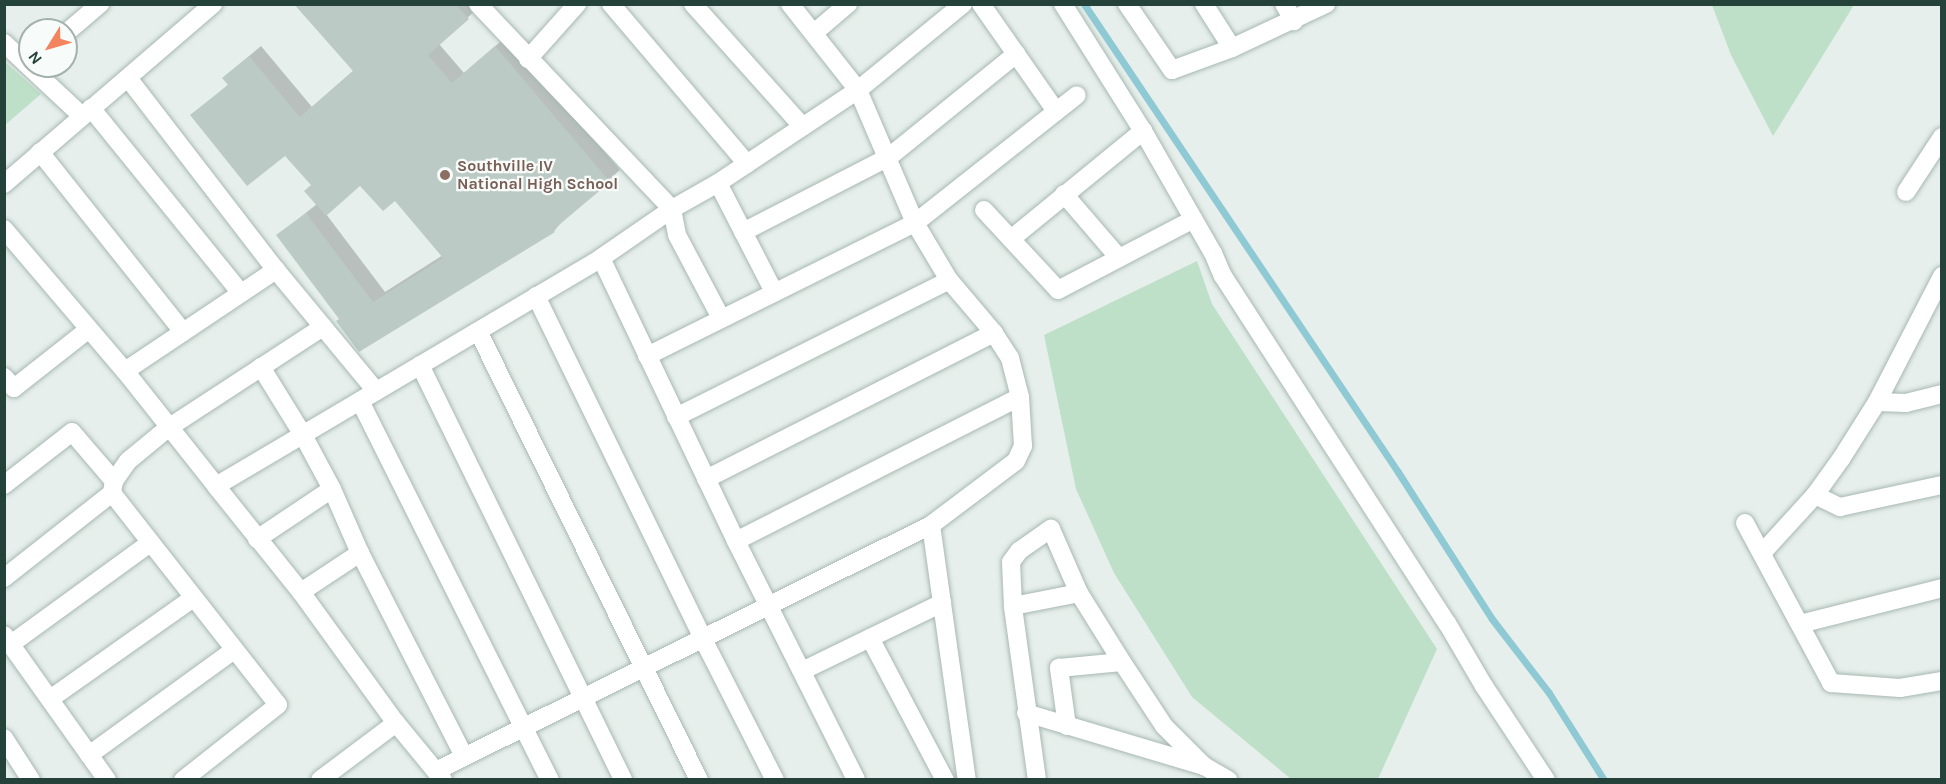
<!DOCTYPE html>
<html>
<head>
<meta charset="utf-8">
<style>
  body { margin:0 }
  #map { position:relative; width:1946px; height:784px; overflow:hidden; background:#e6efeb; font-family:Karla,sans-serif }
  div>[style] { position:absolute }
  .green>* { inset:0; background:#bfe0c8 }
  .shadow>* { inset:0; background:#0003 }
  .stream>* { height:7px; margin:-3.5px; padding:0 3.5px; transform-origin:3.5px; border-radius:3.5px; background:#8ec9d4 }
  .building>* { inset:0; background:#bbcac4 }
  .roads { filter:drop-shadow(0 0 2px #a8b8b2) drop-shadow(0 0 2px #a8b8b2) }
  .minor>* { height:18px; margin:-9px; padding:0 9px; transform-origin:9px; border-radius:9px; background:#fff }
  .dots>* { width:16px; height:16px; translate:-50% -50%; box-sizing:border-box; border:3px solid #f7fbf9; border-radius:50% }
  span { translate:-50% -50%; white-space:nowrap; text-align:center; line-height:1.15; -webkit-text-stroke:4.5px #f7fbf9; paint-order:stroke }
  .education-label { font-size:16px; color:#785e54; font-weight:700 }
  .left { translate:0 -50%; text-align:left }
  .frame { position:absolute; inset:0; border:6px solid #24423a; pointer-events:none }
  .north { position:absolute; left:18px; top:18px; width:60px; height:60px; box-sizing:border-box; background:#f7fbf9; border:2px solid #a3b1ad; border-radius:50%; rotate:233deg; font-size:16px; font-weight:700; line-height:24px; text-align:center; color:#24423a }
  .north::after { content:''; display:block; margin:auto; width:21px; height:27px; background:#f4845f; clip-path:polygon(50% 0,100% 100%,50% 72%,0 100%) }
</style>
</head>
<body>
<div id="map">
  <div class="green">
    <i style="clip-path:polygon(1712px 5px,1854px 5px,1773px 136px,1731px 55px)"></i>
    <i style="clip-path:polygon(5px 62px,41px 94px,5px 125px)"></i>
    <i style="clip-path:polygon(1197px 261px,1212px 304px,1437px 649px,1378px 779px,1291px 779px,1192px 697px,1114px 573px,1076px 489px,1044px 335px)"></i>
  </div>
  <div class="shadow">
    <i style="clip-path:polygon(evenodd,294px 4px,477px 4px,479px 7px,439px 44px,464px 73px,507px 36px,620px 170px,564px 219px,554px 231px,359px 350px,341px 319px,278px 235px,317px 204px,313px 185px,285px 154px,192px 115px,229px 84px,236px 67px,261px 46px,312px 107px,354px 70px,294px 4px,361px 183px,395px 199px,443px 255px,385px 292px,326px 214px,361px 183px)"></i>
  </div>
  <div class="stream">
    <i style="left:1084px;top:4px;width:564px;rotate:56.14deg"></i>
    <i style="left:1398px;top:472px;width:174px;rotate:57.4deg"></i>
    <i style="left:1492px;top:619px;width:93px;rotate:52.4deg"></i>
    <i style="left:1549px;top:693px;width:103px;rotate:57.7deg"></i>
  </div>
  <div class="building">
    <i style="clip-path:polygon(294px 4px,456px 5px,469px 19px,428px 55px,452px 83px,495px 46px,610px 182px,553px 230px,555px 232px,359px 352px,336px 321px,339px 319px,276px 235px,306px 213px,373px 302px,443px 258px,395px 201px,383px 211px,360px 186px,326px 216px,304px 191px,311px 185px,285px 156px,247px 186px,190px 115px,228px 85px,222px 78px,249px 56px,300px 117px,353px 71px)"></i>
  </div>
  <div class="roads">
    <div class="minor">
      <i style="left:478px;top:4px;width:282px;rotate:46.6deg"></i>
      <i style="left:672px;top:209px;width:26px;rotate:79deg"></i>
      <i style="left:677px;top:235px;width:94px;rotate:62.1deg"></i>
      <i style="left:611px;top:4px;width:210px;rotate:49.6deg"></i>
      <i style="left:693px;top:4px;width:162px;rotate:48.2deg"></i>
      <i style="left:981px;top:4px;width:131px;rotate:55deg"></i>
      <i style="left:1063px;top:4px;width:150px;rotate:57.8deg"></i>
      <i style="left:1143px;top:131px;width:141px;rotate:60.2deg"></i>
      <i style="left:1213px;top:253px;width:25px;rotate:67deg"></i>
      <i style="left:1223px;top:276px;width:413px;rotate:57.2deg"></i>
      <i style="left:1447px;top:623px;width:73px;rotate:59.6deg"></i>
      <i style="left:1484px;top:686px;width:113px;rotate:56.6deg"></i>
      <i style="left:1127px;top:4px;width:80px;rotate:55.7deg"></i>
      <i style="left:1172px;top:70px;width:64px;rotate:-20.1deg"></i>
      <i style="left:1232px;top:48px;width:104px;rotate:-25.1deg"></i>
      <i style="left:1204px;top:4px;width:52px;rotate:57.5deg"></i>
      <i style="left:1284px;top:4px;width:20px;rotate:60deg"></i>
      <i style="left:66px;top:33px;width:45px;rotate:-40.5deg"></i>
      <i style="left:814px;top:33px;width:45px;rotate:-40.5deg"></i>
      <i style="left:4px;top:43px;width:107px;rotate:43.1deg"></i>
      <i style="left:528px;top:59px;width:74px;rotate:-48.3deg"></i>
      <i style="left:128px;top:78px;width:242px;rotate:52.4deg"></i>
      <i style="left:276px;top:270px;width:157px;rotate:50.4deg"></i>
      <i style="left:91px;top:108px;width:238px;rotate:51deg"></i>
      <i style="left:40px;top:152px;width:230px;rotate:51.5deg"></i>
      <i style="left:718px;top:183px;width:123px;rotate:62.8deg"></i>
      <i style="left:4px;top:184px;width:276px;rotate:-40.7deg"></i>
      <i style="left:1906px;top:192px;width:66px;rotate:-56.8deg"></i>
      <i style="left:1064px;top:194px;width:84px;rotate:49.3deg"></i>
      <i style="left:984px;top:210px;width:109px;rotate:47.2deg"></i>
      <i style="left:1058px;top:290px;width:153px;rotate:-27.6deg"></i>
      <i style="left:4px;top:229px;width:187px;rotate:49.6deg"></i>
      <i style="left:125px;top:371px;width:147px;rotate:51.6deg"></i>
      <i style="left:216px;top:486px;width:136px;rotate:51.3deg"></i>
      <i style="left:301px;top:592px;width:162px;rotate:54.1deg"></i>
      <i style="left:396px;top:723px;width:74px;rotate:50.5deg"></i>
      <i style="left:743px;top:232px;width:164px;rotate:-27.2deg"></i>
      <i style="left:889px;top:157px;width:164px;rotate:-39deg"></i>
      <i style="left:1011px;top:239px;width:171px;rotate:-39.3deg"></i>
      <i style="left:601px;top:258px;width:314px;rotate:64.5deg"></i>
      <i style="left:736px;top:541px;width:267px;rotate:63.3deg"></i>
      <i style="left:536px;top:296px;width:379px;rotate:64deg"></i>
      <i style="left:702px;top:637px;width:161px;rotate:63deg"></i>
      <i style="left:478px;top:331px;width:500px;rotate:63.79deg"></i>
      <i style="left:647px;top:356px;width:299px;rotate:-26.4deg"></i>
      <i style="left:915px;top:223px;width:206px;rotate:-38.3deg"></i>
      <i style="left:420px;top:365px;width:462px;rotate:63.9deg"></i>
      <i style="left:261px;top:367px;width:80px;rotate:58.3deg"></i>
      <i style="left:303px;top:435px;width:61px;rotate:61.8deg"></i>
      <i style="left:332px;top:489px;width:70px;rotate:66.4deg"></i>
      <i style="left:360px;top:553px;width:228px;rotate:62.9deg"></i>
      <i style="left:125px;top:371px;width:182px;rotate:-33.8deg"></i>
      <i style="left:4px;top:377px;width:15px;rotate:48deg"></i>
      <i style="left:14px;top:388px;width:95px;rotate:-38.2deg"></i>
      <i style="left:360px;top:401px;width:424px;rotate:63.4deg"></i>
      <i style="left:1877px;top:402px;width:29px;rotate:2deg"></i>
      <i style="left:1906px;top:403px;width:37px;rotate:-14deg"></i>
      <i style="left:676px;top:417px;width:305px;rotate:-26.6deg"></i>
      <i style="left:706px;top:479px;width:323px;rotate:-26.9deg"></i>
      <i style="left:4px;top:485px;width:86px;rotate:-37.9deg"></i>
      <i style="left:72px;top:432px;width:65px;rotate:49.4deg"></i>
      <i style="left:216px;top:486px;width:447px;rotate:-30.6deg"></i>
      <i style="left:601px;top:258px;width:86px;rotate:-34.6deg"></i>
      <i style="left:672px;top:209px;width:53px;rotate:-29.5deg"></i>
      <i style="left:718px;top:183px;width:168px;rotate:-33.6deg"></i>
      <i style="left:858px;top:90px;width:136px;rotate:-39.3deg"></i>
      <i style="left:112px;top:493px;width:269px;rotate:51.9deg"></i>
      <i style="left:278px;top:705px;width:121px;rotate:141.7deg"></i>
      <i style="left:1815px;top:495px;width:28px;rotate:26deg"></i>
      <i style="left:1840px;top:507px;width:104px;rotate:-12.2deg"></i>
      <i style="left:1745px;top:523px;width:182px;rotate:61.7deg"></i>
      <i style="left:1831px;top:683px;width:69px;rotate:4.1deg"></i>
      <i style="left:1900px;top:688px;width:43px;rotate:-9.5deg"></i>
      <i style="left:931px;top:525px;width:258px;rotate:82deg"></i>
      <i style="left:257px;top:539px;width:90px;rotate:-33.7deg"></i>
      <i style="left:736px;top:541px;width:318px;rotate:-26.9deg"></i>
      <i style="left:1763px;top:552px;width:77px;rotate:-47.6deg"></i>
      <i style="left:1815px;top:495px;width:44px;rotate:-54.2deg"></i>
      <i style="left:1841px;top:459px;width:67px;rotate:-57.7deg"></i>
      <i style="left:1877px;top:402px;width:142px;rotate:-62.7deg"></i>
      <i style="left:4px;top:578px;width:137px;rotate:-38.2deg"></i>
      <i style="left:112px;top:493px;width:12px;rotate:-81deg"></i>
      <i style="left:114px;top:481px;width:24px;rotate:-55deg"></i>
      <i style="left:128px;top:461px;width:52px;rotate:-39.5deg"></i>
      <i style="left:168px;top:428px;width:185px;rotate:-33.1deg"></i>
      <i style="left:301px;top:592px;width:71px;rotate:-33.5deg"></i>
      <i style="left:1013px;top:606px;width:67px;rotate:-11.1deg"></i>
      <i style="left:1800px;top:624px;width:146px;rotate:-14.2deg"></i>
      <i style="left:4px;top:635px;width:178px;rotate:54.6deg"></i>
      <i style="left:870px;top:638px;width:161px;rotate:62.2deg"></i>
      <i style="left:11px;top:644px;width:172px;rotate:-36deg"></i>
      <i style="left:802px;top:671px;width:156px;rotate:-25.9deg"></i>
      <i style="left:50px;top:699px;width:175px;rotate:-35.2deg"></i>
      <i style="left:1026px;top:713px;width:186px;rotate:16.6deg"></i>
      <i style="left:1204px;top:766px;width:28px;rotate:30deg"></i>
      <i style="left:1067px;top:726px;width:59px;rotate:-97.9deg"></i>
      <i style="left:1059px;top:668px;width:63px;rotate:-5.4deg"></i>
      <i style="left:4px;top:738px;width:50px;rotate:57.3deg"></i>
      <i style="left:89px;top:755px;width:179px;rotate:-35.9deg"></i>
      <i style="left:436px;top:771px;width:553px;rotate:-26.43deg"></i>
      <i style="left:931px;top:525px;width:106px;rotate:-37deg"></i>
      <i style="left:1016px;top:461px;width:17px;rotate:-65deg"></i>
      <i style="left:1023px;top:446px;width:49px;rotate:-93.5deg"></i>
      <i style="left:1020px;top:397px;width:40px;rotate:-104.4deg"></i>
      <i style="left:1010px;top:358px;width:30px;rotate:-123deg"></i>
      <i style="left:994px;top:333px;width:70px;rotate:-130.3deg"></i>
      <i style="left:949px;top:280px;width:66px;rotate:-120.8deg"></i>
      <i style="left:915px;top:223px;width:145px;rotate:-113.2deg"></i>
      <i style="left:858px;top:90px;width:110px;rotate:-128.3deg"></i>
      <i style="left:320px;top:780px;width:95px;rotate:-36.9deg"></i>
      <i style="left:1037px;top:780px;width:176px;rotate:-97.9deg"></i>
      <i style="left:1013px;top:606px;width:44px;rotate:-92.6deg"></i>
      <i style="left:1011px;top:562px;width:14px;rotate:-54deg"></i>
      <i style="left:1019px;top:551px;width:39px;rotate:-35deg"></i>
      <i style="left:1051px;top:529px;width:70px;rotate:66.4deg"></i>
      <i style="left:1079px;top:593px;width:81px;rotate:58.1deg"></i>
      <i style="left:1122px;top:662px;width:77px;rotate:56.7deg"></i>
      <i style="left:1164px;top:726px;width:57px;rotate:45deg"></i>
    </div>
  </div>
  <div class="dots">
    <i style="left:445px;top:175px;background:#8d6e63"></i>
  </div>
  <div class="education-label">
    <span class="left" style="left:457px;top:175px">Southville IV<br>National High School</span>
  </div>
  <div class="frame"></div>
  <div class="north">N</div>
</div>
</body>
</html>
